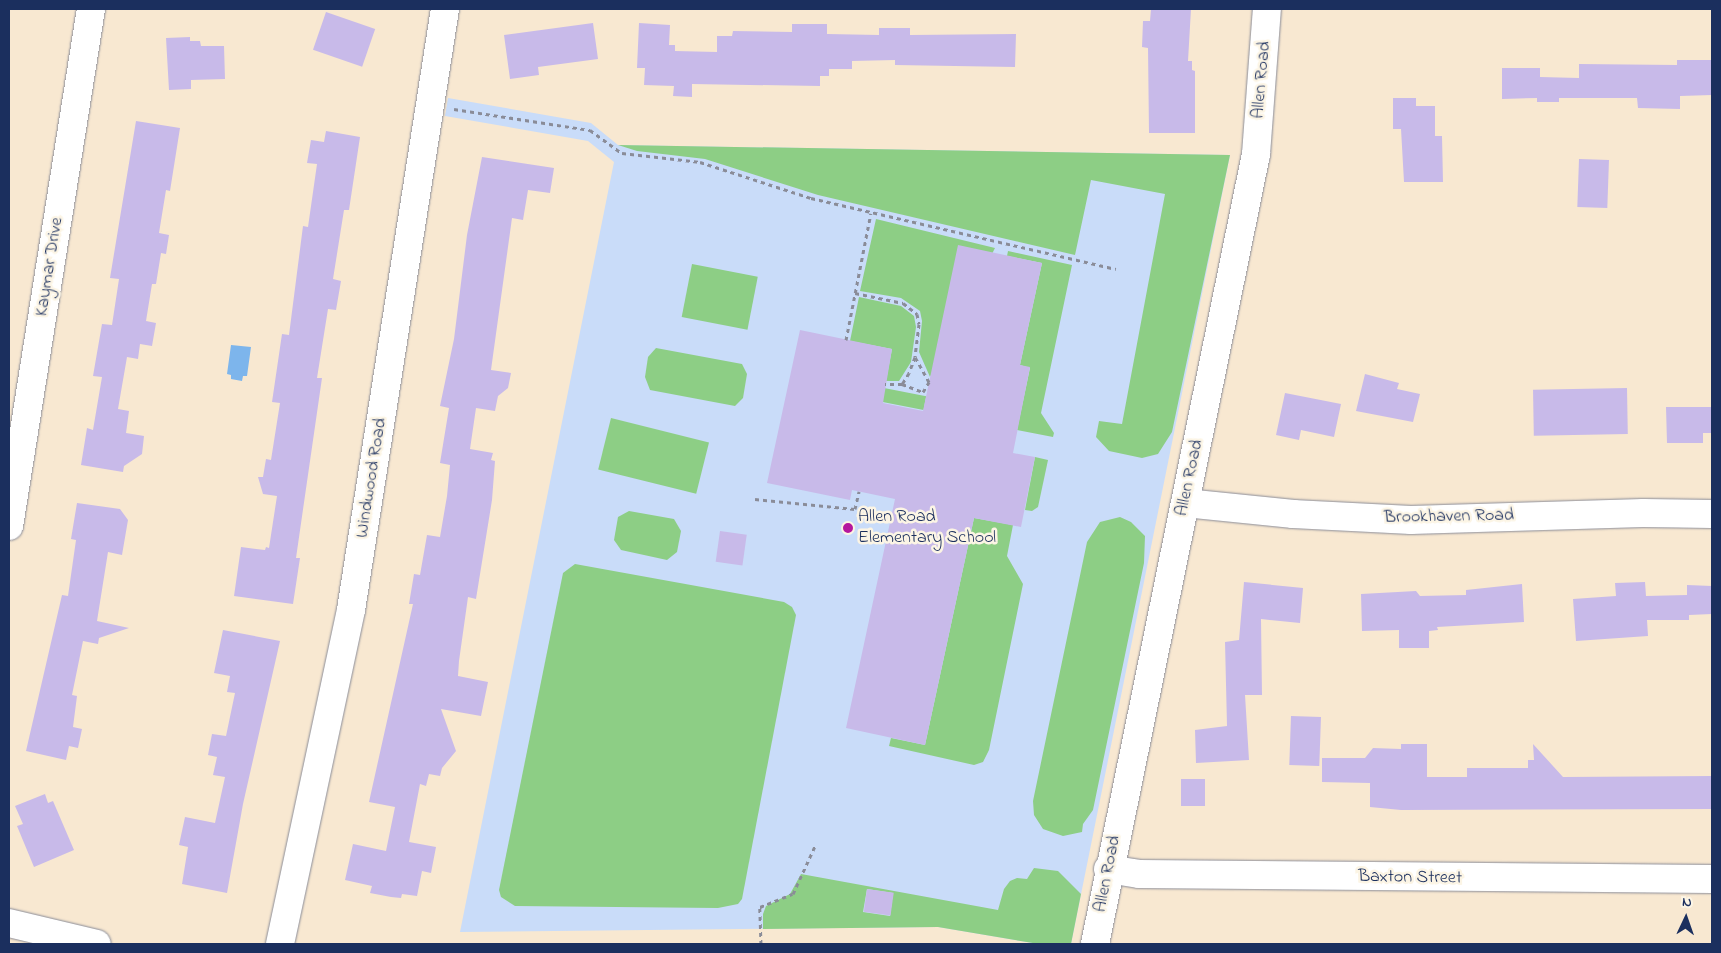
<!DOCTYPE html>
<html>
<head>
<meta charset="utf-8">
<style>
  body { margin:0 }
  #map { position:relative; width:1721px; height:953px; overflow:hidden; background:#f8e8d1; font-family:"Indie Flower",sans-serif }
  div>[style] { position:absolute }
  .built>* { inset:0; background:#c9dcf9 }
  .green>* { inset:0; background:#8dce85; transform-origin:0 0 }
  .water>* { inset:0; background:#7db5ec }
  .building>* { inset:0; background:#c8bae9; transform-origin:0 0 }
  .path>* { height:3px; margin-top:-1.5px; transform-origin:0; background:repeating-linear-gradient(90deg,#8a8c98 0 4px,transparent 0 8px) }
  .roads { filter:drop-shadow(0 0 1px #8a8c98) drop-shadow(0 0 1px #8a8c98) }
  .minor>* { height:28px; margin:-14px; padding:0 14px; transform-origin:14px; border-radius:14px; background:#fff }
  .dots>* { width:14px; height:14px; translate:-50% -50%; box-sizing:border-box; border:2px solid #fcf5e5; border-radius:50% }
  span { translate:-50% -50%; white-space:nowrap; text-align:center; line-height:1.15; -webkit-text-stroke:5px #fcf5e5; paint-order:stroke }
  .street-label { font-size:18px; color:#1b2f5e }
  .poi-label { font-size:18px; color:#1b2f5e }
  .left { translate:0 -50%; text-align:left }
  .frame { position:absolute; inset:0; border:10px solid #1b2f5e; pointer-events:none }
  .north { position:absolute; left:1661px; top:893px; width:50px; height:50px; -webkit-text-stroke:4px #fcf5e5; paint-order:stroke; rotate:3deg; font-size:14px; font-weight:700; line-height:20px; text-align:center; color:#1b2f5e }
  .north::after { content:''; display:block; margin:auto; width:18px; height:22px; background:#1b2f5e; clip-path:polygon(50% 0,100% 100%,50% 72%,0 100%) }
</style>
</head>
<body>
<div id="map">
  <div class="built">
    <i style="clip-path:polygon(448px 98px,591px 123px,618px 145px,1230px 155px,1071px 944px,1039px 944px,938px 927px,460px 932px,614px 162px,588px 141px,445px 116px)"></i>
  </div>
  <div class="green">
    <i style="clip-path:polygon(618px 145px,1230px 155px,1172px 432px,1158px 454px,1142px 458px,1109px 451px,1096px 437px,1099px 421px,1122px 424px,1165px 194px,1091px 180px,1075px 255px,818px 195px,705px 159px,637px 151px)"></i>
    <i style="clip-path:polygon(876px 219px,995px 248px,930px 377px,919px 352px,922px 321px,920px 311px,901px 298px,860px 291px)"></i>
    <i style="clip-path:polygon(1008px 251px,1072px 265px,1041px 413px,1054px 433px,1053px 437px,1017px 430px,1030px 368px,1020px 365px,1042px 263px,1007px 256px)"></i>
    <i style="left:692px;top:264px;width:67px;height:54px;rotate:11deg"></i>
    <i style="clip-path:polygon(859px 297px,901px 306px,914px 316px,916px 327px,911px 362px,899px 381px,886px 381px,892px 349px,850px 341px)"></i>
    <i style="clip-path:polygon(656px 348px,742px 364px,747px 374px,743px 398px,735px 406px,650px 390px,645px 377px,648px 357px)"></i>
    <i style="left:884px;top:388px;width:43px;height:14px;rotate:11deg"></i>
    <i style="left:611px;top:418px;width:101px;height:53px;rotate:14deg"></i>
    <i style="clip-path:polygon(1035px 457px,1048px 460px,1038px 507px,1032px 511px,1025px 510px)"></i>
    <i style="clip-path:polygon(629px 511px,674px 519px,681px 531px,677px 552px,667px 560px,621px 550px,614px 540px,618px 517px)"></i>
    <i style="clip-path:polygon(1120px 517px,1131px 522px,1145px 536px,1144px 563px,1093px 810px,1083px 824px,1082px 832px,1063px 836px,1043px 829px,1034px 815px,1033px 801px,1087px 542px,1100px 522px)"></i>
    <i style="clip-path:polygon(974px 518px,1013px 525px,1007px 556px,1023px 584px,989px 750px,983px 762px,974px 765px,889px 746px,891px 738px,925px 745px)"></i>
    <i style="clip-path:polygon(575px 564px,784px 602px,792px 607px,796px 615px,742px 899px,738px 904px,718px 908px,515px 906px,501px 897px,499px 890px,563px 573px)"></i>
    <i style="clip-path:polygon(evenodd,1034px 868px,1058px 871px,1081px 894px,1071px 944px,1039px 944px,938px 927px,763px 929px,763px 914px,766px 906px,790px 894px,801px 874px,998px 910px,1004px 889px,1010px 881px,1017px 878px,1027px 879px,1034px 868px,867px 889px,893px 893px,890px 916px,863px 912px,867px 889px)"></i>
  </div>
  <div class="water">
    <i style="clip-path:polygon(231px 345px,251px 347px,247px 376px,243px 376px,242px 381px,231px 379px,231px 375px,227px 374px)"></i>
  </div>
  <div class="building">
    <i style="clip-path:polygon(1151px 9px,1191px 9px,1188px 61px,1192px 61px,1192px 70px,1195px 71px,1195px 133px,1149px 133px,1148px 48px,1142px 47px,1143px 21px,1150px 21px)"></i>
    <i style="left:326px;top:12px;width:52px;height:40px;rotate:19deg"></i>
    <i style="clip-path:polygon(593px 23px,598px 59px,538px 67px,539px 75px,510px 79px,504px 35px)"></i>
    <i style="clip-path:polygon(639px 23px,670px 25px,669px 45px,675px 45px,675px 51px,717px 52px,717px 36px,732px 36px,733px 31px,792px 32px,792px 24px,827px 24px,827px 34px,879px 35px,879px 28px,910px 28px,910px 35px,1016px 34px,1015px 67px,895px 65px,895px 60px,852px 61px,852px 69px,829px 69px,829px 76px,820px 76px,820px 86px,692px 84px,692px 97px,673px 96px,674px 86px,644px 85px,645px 68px,637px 68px)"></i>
    <i style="clip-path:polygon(190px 37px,190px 41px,200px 41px,201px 46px,224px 46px,225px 79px,191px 80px,191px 89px,169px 90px,166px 38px)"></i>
    <i style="clip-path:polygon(1677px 60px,1712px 60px,1712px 95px,1680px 96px,1680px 109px,1638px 108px,1637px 98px,1559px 98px,1559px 102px,1537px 102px,1537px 98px,1502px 99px,1502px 68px,1540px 68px,1540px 77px,1579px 78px,1579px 64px,1677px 65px)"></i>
    <i style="clip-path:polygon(1393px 98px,1416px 98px,1416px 106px,1435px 106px,1435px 136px,1442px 136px,1443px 182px,1404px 182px,1401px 129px,1393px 129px)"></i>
    <i style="clip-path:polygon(136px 121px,180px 128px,170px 191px,166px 190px,159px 233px,169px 235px,166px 254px,161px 253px,156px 284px,152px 284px,146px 321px,156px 323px,152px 346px,140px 344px,138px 359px,127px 357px,118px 409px,129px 411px,126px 433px,144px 436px,142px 454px,124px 466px,123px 472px,81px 465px,87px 428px,93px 430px,102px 377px,93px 376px,102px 324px,112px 325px,119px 279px,110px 278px)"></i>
    <i style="clip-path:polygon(326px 131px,360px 137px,349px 210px,344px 210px,333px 279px,341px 281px,336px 310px,328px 309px,317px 378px,322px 378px,296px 558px,300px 558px,293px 604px,234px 596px,241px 547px,265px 550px,266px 547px,269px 548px,277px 496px,263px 494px,258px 477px,263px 477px,266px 459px,271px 460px,280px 403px,272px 402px,282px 334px,289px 335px,303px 226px,308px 227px,317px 164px,307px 163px,311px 140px,324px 142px)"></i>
    <i style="clip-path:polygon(482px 157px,554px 168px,550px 193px,528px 190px,523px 220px,512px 218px,491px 370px,511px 373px,508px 388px,498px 396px,495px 411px,476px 408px,470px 449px,493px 453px,491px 460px,495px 461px,492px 500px,476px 599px,468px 597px,459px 661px,458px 676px,488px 682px,481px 716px,441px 709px,456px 751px,442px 768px,440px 776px,429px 774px,426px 786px,420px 784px,409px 842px,436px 847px,431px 873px,422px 871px,417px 896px,402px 894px,401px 898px,391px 897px,370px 893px,372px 886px,345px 880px,353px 844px,386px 851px,395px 807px,369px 802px,413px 604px,409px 604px,414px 574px,420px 575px,427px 535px,440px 537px,447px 496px,450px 465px,440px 463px,449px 408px,440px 406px,454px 339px,467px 235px)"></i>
    <i style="left:1579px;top:159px;width:30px;height:48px;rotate:2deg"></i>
    <i style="clip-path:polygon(958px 245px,1042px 263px,1020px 365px,1030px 367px,1013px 453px,1035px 457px,1021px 527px,974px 518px,925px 745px,846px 728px,895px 499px,852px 490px,850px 500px,767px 483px,800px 330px,892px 349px,883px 403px,923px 411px)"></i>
    <i style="clip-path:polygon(1365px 374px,1399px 383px,1397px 389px,1420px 394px,1413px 422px,1356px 411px)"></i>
    <i style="left:1627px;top:388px;width:46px;height:94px;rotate:89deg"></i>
    <i style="clip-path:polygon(1285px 393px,1341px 404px,1334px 437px,1301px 430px,1299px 440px,1276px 435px)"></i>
    <i style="clip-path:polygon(1666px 407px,1712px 407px,1712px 433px,1703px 433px,1703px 443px,1667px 443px)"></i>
    <i style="clip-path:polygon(77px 503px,120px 509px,128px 520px,122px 555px,108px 552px,97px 621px,129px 628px,99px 638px,98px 644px,83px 641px,72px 695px,77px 696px,73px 727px,82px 729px,78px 748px,69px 746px,66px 760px,26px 751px,62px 595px,68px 596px,76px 540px,71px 539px)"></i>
    <i style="left:720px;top:531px;width:27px;height:31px;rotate:8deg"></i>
    <i style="clip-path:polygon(1244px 582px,1303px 588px,1300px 623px,1261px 619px,1262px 695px,1245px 695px,1249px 760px,1196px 763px,1195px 730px,1227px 726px,1225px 642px,1239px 640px)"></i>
    <i style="clip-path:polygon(1645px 582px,1646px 596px,1687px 595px,1687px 585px,1712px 586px,1712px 614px,1689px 615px,1689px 620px,1647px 620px,1648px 636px,1576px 641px,1573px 599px,1616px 596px,1615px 583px)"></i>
    <i style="clip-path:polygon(1522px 584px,1524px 622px,1437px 627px,1438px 630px,1429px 631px,1429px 648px,1399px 648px,1399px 630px,1362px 631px,1361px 594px,1416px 591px,1420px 596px,1466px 595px,1466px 590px)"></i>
    <i style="clip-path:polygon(223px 630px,280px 641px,243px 804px,227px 893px,182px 884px,188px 847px,179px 845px,185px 817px,215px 823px,225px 777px,213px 775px,217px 757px,208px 755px,212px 734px,226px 736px,235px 693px,227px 692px,230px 676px,214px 673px)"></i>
    <i style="left:1291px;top:716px;width:30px;height:49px;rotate:2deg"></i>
    <i style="clip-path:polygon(1401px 744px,1427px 744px,1427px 777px,1467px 777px,1467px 768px,1528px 768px,1528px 760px,1534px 760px,1533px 744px,1563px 777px,1712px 776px,1712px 809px,1401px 810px,1370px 807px,1370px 783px,1322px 782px,1322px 758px,1365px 758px,1373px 748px,1401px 749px)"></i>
    <i style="left:1181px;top:779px;width:24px;height:27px"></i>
    <i style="clip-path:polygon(45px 794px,48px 803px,53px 801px,74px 850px,34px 867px,17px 826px,23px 824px,15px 806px)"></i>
    <i style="left:867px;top:889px;width:27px;height:23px;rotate:8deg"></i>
  </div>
  <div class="path">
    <i style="left:454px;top:109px;width:138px;rotate:8.8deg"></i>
    <i style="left:590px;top:130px;width:39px;rotate:36deg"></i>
    <i style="left:622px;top:153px;width:79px;rotate:6.6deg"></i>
    <i style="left:700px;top:162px;width:117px;rotate:18deg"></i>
    <i style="left:811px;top:198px;width:313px;rotate:13.1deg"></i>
    <i style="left:855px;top:293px;width:49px;rotate:11.8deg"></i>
    <i style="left:903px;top:303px;width:18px;rotate:38deg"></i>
    <i style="left:917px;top:314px;width:10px;rotate:79deg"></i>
    <i style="left:919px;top:324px;width:33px;rotate:97deg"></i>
    <i style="left:915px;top:357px;width:17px;rotate:111deg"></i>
    <i style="left:909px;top:373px;width:13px;rotate:122deg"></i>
    <i style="left:902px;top:384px;width:17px;rotate:180deg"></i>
    <i style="left:846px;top:340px;width:129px;rotate:-78.9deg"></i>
    <i style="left:902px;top:384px;width:22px;rotate:21deg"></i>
    <i style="left:923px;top:392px;width:12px;rotate:-59deg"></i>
    <i style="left:929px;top:382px;width:29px;rotate:-119deg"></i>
    <i style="left:755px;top:499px;width:100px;rotate:5.7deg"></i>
    <i style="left:855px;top:509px;width:18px;rotate:-77deg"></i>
    <i style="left:761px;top:944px;width:37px;rotate:-92deg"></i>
    <i style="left:760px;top:907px;width:35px;rotate:-22deg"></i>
    <i style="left:793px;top:894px;width:53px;rotate:-65.4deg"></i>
  </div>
  <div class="roads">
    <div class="minor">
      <i style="left:1185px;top:503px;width:109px;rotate:5.8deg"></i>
      <i style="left:1293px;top:514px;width:118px;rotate:2.9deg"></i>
      <i style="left:1411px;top:520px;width:232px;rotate:-1.7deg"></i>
      <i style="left:1643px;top:513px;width:69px;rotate:0.8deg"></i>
      <i style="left:9px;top:526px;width:523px;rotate:-80.99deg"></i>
      <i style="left:1108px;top:869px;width:31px;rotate:9deg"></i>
      <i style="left:1139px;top:874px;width:573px;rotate:0.5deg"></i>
      <i style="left:9px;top:923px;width:90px;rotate:13.4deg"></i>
      <i style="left:280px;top:944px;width:341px;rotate:-78deg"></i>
      <i style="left:351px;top:610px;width:608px;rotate:-81.11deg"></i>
      <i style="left:1095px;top:944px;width:806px;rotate:-78.48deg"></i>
      <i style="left:1256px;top:154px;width:145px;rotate:-85.7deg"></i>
    </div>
  </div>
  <div class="dots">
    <i style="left:848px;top:528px;background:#b5179e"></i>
  </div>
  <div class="street-label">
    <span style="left:1262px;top:80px;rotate:-85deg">Allen Road</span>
    <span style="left:50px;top:267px;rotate:-81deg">Kaymar Drive</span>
    <span style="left:372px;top:478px;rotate:-81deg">Windwood Road</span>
    <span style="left:1190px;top:478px;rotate:-78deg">Allen Road</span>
    <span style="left:1449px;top:517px;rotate:-1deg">Brookhaven Road</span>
    <span style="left:1108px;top:874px;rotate:-79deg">Allen Road</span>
    <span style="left:1410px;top:878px;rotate:1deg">Baxton Street</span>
  </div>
  <div class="poi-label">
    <span class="left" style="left:858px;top:528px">Allen Road<br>Elementary School</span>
  </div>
  <div class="frame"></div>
  <div class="north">N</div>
</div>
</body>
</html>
